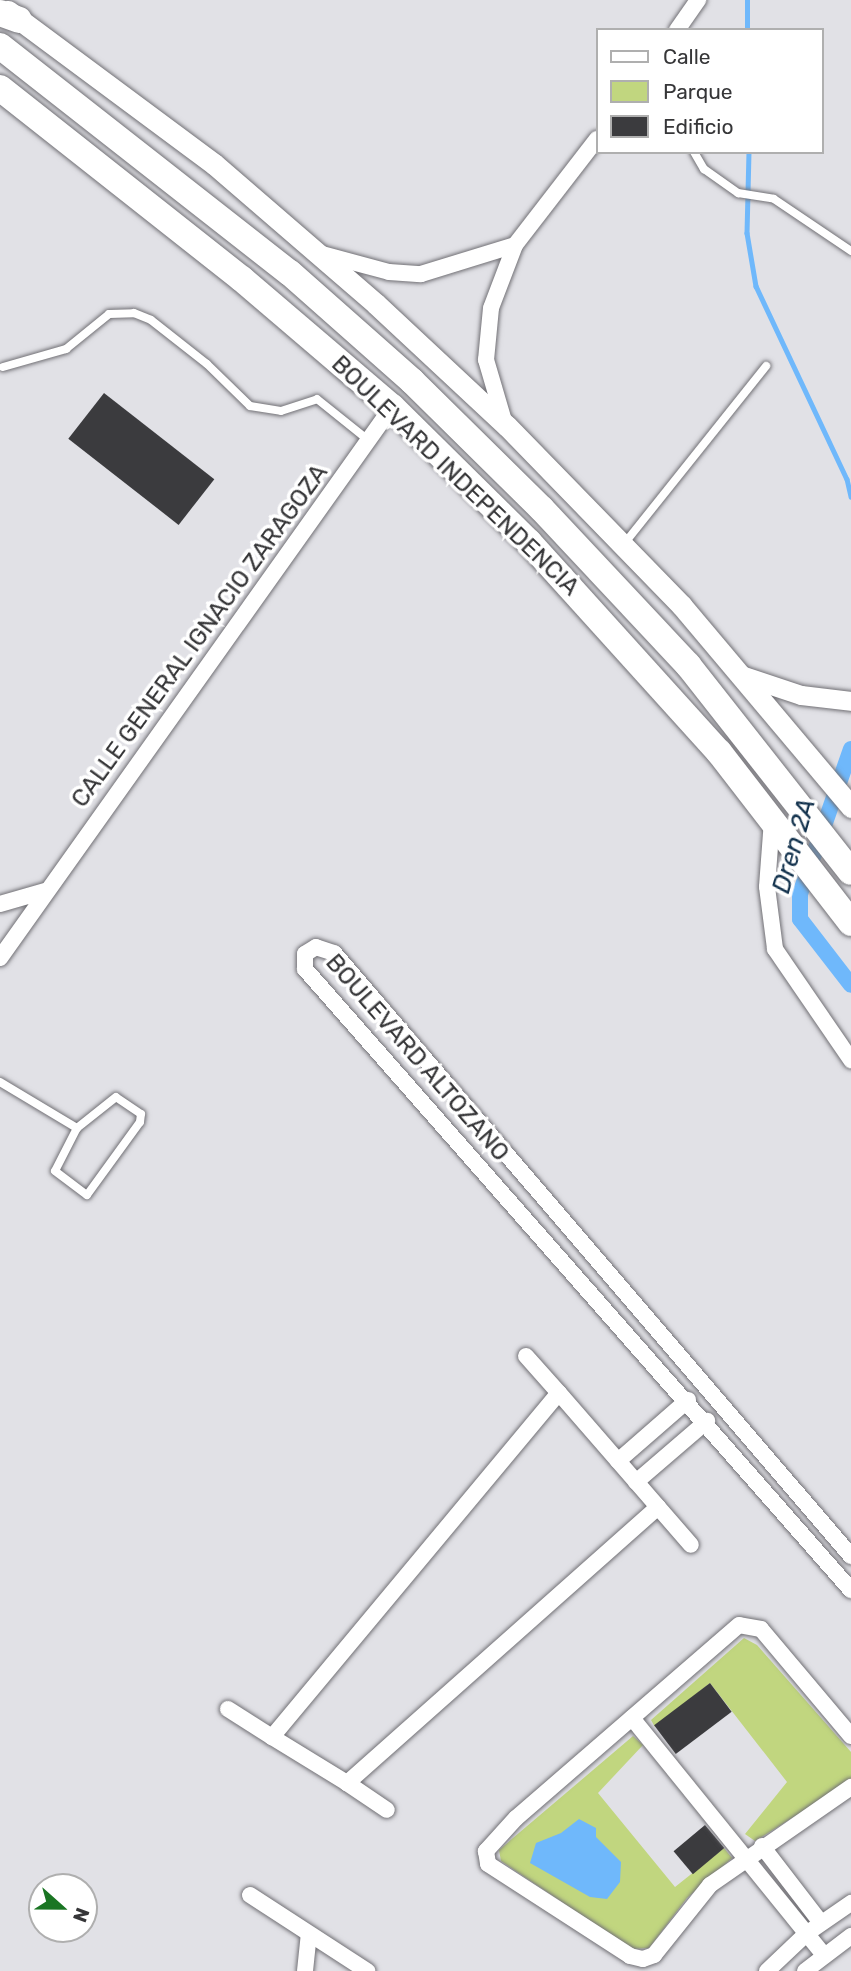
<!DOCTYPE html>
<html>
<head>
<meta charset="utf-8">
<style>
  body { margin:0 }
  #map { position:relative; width:851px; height:1971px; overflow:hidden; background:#e1e1e6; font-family:Rubik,sans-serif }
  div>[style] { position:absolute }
  .green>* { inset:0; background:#c1d67f }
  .water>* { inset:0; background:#6fb8fb }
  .stream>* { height:4.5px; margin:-2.25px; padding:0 2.25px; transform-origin:2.25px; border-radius:2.25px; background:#6fb8fb }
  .canal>* { height:16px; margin:-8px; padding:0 8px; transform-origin:8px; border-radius:8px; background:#6fb8fb }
  .building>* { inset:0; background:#3b3b3e; transform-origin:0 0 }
  .roads { filter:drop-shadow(0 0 2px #717075) drop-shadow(0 0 2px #717075) }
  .service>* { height:8px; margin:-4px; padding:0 4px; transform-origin:4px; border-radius:4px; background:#fff }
  .minor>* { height:16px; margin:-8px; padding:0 8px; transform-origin:8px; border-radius:8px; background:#fff }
  .tertiary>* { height:19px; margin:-9.5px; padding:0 9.5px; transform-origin:9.5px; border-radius:9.5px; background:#fff }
  .secondary>* { height:21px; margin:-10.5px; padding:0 10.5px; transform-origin:10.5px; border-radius:10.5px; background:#fff }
  .trunk>* { height:26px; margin:-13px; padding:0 13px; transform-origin:13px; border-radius:13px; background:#fff }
  span { translate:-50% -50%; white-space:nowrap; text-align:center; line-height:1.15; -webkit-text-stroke:7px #fff; paint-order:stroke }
  .street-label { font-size:24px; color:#363638 }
  .water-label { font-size:26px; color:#14334e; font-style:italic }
  .legend { position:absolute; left:596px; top:28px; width:228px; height:126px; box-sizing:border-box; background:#fff; border:2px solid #afafaf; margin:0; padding:9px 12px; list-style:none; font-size:21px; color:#363638 }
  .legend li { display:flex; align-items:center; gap:14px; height:35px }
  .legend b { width:35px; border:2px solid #afafaf }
  .north { position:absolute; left:28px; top:1873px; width:70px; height:70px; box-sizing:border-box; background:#fff; border:2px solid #afafaf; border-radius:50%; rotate:111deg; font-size:19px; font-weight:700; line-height:28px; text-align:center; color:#363638 }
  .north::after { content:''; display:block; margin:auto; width:24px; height:32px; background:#1a7523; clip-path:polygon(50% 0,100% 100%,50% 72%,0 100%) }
</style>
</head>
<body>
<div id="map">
  <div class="green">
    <i style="clip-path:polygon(744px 1638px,757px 1645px,851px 1752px,851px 1781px,755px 1841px,745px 1834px,787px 1782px,710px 1683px,655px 1727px,651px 1720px)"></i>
    <i style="clip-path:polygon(633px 1736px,643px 1745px,598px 1793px,675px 1887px,724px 1848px,732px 1858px,687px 1898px,649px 1948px,632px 1949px,501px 1861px,499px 1850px)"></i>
  </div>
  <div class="water">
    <i style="clip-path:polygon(579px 1819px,596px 1828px,596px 1837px,621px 1862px,620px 1882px,607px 1899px,590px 1897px,530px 1863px,536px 1843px,561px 1833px)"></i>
  </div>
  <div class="stream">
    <i style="left:747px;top:30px;width:30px;rotate:-90deg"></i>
    <i style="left:749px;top:152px;width:81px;rotate:91.4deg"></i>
    <i style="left:747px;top:233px;width:54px;rotate:80.4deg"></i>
    <i style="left:756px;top:286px;width:213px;rotate:64.8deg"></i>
    <i style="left:847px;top:479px;width:18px;rotate:77deg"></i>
  </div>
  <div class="canal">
    <i style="left:851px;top:749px;width:154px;rotate:109.4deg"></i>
    <i style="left:800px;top:894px;width:25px;rotate:90deg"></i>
    <i style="left:800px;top:919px;width:83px;rotate:52.3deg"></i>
  </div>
  <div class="building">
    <i style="left:104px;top:393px;width:140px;height:58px;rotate:38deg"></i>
    <i style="left:710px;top:1683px;width:36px;height:70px;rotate:53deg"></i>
    <i style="left:705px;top:1825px;width:30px;height:41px;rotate:50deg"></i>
  </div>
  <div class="roads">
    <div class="service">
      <i style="left:694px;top:152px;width:20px;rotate:60deg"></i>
      <i style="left:704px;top:169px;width:42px;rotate:35.2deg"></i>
      <i style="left:738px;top:193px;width:36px;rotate:9deg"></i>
      <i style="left:774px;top:199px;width:93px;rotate:34deg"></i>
      <i style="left:3px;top:367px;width:66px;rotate:-15.9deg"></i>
      <i style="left:66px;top:349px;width:55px;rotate:-39.1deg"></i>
      <i style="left:109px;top:314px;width:25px;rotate:-2deg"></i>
      <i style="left:134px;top:313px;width:18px;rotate:22deg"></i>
      <i style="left:151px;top:320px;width:71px;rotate:38.2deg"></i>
      <i style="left:207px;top:364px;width:60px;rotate:44.3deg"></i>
      <i style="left:250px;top:406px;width:31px;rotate:9deg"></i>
      <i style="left:281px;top:411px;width:38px;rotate:-18deg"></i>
      <i style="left:317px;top:399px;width:65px;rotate:38.8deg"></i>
      <i style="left:624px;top:544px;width:228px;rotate:-51.4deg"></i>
      <i style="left:0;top:1082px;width:90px;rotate:30.9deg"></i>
      <i style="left:77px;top:1128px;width:48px;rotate:117.1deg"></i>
      <i style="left:55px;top:1171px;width:40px;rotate:37deg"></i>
      <i style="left:87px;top:1195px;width:90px;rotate:-54deg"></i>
      <i style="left:140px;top:1122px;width:8px;rotate:-83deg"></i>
      <i style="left:141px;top:1114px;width:30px;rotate:-146deg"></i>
      <i style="left:116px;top:1097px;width:50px;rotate:141.5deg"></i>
    </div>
    <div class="minor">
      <i style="left:677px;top:30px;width:37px;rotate:-55deg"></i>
      <i style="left:322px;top:254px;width:69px;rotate:15deg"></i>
      <i style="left:389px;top:272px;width:32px;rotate:4deg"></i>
      <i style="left:421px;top:274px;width:98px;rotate:-17.1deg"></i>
      <i style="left:504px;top:421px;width:64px;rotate:-106.4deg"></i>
      <i style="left:486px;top:360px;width:52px;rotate:-84.5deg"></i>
      <i style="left:491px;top:308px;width:67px;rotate:-69.1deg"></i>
      <i style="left:515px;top:245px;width:134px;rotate:-52.3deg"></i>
      <i style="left:772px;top:820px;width:67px;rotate:94.3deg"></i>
      <i style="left:767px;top:887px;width:63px;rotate:82.6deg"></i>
      <i style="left:775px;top:949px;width:135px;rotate:55.6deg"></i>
      <i style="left:0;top:904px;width:47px;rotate:-16.1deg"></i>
      <i style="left:0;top:958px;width:676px;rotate:-54.57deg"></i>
      <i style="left:526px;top:1356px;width:50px;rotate:48.3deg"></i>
      <i style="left:559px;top:1393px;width:151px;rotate:49deg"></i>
      <i style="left:658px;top:1507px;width:416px;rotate:138.4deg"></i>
      <i style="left:347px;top:1783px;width:88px;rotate:-148.5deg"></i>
      <i style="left:272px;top:1737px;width:448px;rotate:-50.2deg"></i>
      <i style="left:618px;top:1461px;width:93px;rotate:-41.1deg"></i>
      <i style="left:636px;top:1482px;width:94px;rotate:-40.7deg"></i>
      <i style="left:658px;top:1507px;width:50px;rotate:49deg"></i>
      <i style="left:851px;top:1556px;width:794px;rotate:-130.61deg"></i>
      <i style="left:334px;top:953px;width:19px;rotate:-162deg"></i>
      <i style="left:316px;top:947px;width:13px;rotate:148deg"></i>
      <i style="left:305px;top:954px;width:15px;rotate:90deg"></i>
      <i style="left:305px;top:969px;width:827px;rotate:48.68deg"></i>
      <i style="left:228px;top:1709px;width:52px;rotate:32.5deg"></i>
      <i style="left:632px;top:1718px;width:304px;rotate:51deg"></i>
      <i style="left:851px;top:1736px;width:140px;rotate:-130.1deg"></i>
      <i style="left:761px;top:1629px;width:22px;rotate:-170deg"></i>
      <i style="left:739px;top:1625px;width:295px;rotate:139.1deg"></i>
      <i style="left:516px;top:1818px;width:45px;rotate:132.3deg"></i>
      <i style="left:486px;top:1851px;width:13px;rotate:81deg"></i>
      <i style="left:488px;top:1864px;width:169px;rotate:32.9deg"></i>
      <i style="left:630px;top:1956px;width:13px;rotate:13deg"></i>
      <i style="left:643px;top:1959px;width:12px;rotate:-20deg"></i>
      <i style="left:654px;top:1955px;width:90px;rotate:-51.3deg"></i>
      <i style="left:710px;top:1885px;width:172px;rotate:-34.8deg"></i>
      <i style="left:347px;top:1783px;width:48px;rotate:34deg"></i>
      <i style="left:762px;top:1846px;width:97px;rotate:52.5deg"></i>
      <i style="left:250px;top:1895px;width:140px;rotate:33deg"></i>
      <i style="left:305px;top:1971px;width:37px;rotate:-84deg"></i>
      <i style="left:767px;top:1971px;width:54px;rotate:-43.5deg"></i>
      <i style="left:806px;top:1934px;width:55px;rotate:-34.6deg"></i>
      <i style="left:805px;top:1971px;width:58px;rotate:-37.3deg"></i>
    </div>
    <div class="tertiary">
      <i style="left:744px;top:676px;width:60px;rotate:18.4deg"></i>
      <i style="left:801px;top:695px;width:50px;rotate:6.8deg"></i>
    </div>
    <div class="secondary">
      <i style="left:8px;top:11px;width:257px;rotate:36.6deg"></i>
      <i style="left:214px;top:164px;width:214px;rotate:40.8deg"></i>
      <i style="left:376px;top:304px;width:179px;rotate:43deg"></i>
      <i style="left:507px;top:426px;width:251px;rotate:45.8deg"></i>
      <i style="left:682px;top:606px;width:263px;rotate:49.9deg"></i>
    </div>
    <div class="trunk">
      <i style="left:0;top:13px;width:20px;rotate:20deg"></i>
      <i style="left:0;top:46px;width:368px;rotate:38.1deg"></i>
      <i style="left:290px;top:273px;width:163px;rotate:41.5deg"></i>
      <i style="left:412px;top:381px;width:182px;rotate:44.6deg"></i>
      <i style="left:542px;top:509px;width:214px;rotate:46.9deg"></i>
      <i style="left:688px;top:665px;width:263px;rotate:51.8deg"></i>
      <i style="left:0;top:88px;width:308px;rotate:38.3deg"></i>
      <i style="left:242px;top:279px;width:197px;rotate:40.5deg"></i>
      <i style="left:392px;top:407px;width:192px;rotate:44.6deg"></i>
      <i style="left:529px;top:542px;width:283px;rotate:47.9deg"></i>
      <i style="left:719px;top:752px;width:216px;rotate:52.3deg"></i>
    </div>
  </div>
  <div class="street-label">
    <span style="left:455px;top:476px;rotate:44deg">BOULEVARD INDEPENDENCIA</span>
    <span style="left:200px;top:636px;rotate:-54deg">CALLE GENERAL IGNACIO ZARAGOZA</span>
    <span style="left:417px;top:1058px;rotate:49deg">BOULEVARD ALTOZANO</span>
  </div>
  <div class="water-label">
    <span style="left:794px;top:846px;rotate:-74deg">Dren 2A</span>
  </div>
  <ul class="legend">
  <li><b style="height:9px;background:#fff"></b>Calle</li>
  <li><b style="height:19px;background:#c1d67f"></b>Parque</li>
  <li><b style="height:19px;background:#3b3b3e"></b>Edificio</li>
  </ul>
  <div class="north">N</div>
</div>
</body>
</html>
